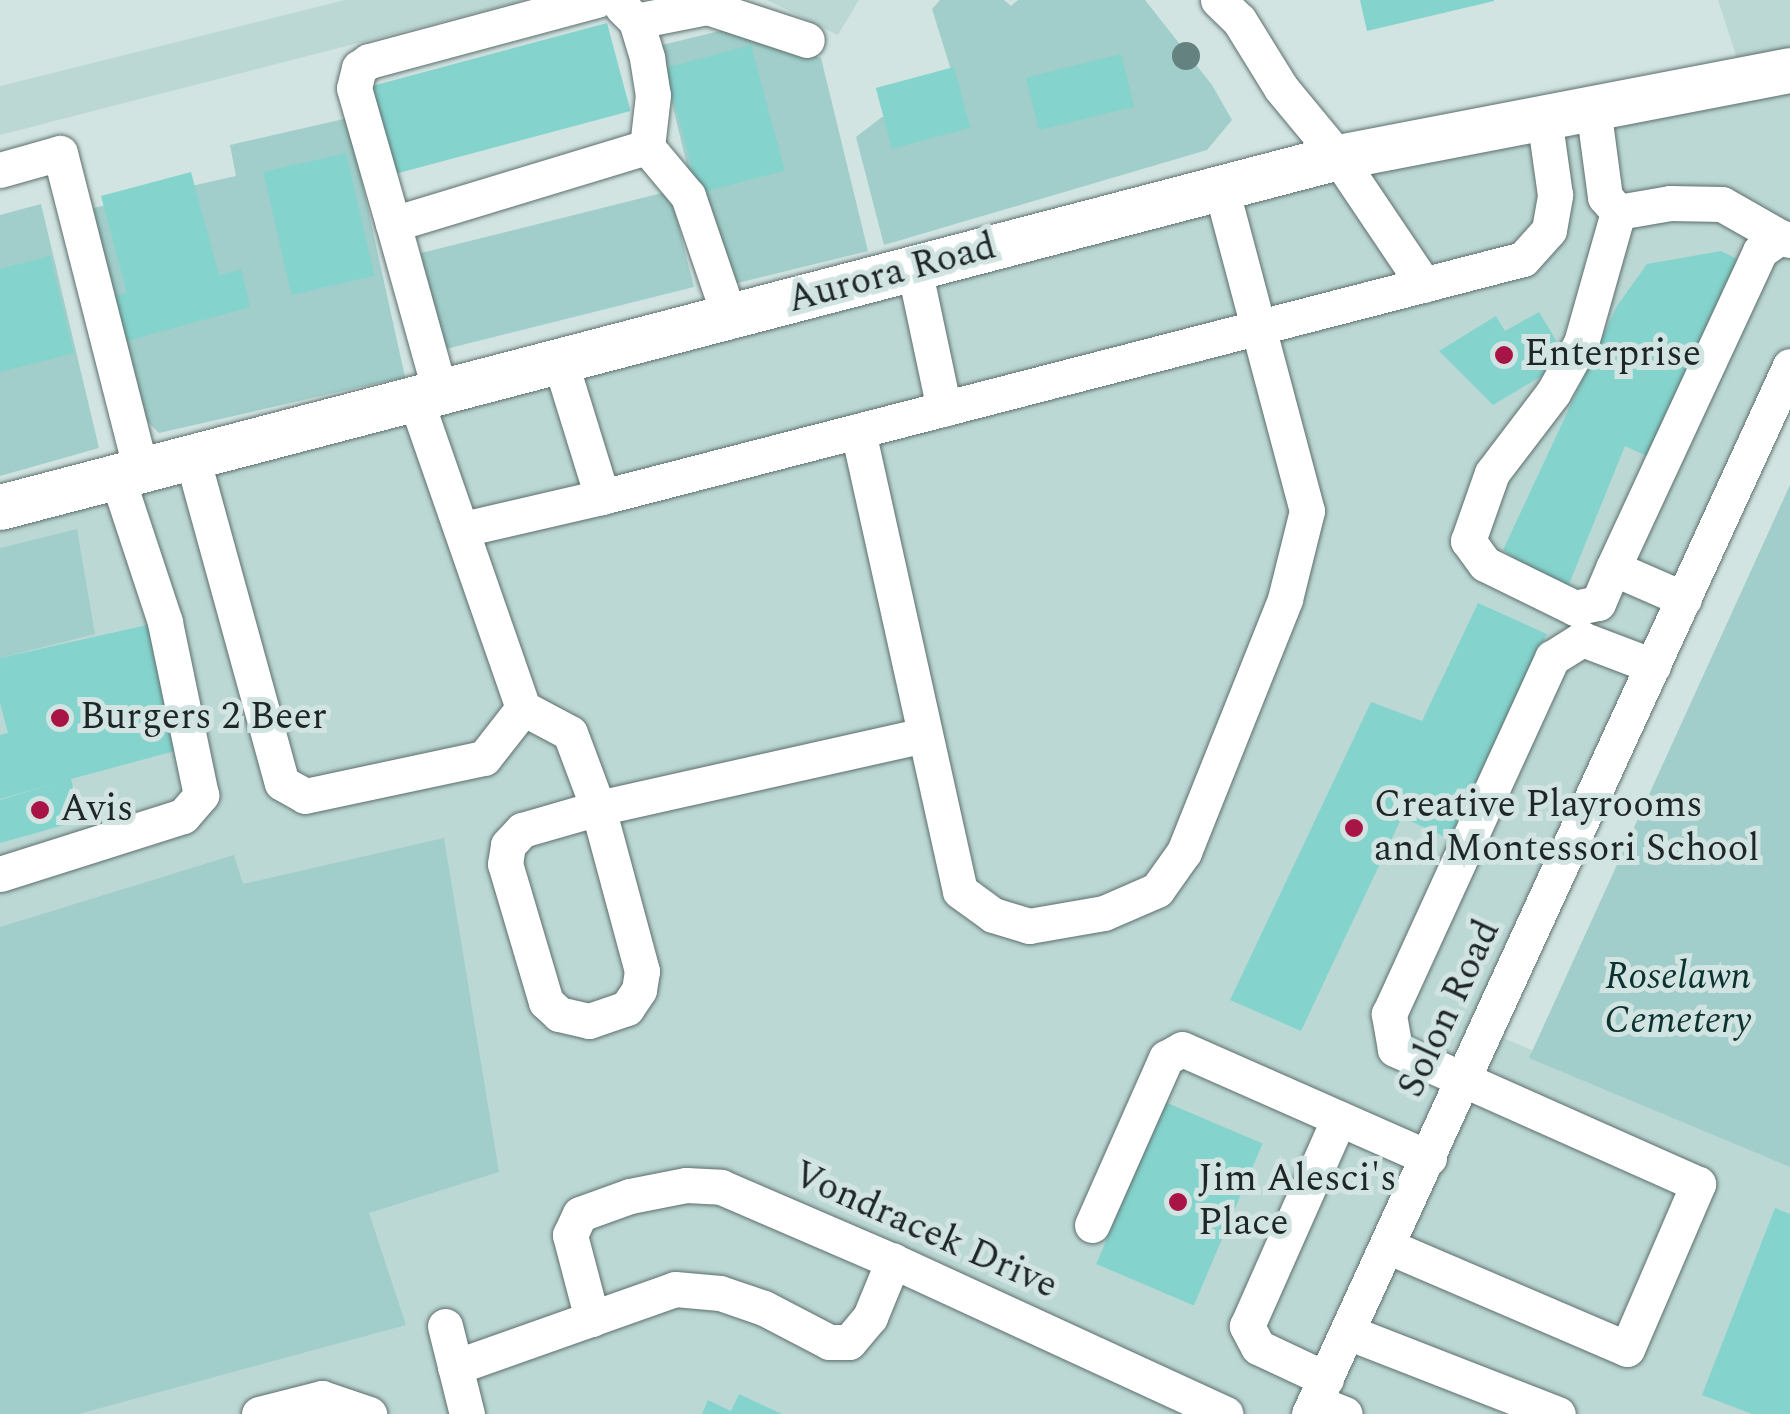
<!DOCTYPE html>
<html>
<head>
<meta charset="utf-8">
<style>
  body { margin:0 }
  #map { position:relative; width:1790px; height:1414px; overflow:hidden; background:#d1e4e2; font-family:Spectral,serif }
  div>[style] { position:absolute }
  .built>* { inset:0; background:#bcd8d5 }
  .green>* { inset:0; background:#a1ceca; transform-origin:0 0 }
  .building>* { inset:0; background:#85d3cd; transform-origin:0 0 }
  .roads { filter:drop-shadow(0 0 2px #5e6f6d) drop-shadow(0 0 2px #5e6f6d) }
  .minor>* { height:35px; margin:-17.5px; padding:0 17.5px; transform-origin:17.5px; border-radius:17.5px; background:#fff }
  .major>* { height:45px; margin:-22.5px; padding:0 22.5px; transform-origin:22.5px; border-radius:22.5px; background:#fff }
  .trees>* { width:28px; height:28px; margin:-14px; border-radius:50%; background:#648280 }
  .dots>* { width:28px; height:28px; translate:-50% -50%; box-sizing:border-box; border:5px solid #d1e4e2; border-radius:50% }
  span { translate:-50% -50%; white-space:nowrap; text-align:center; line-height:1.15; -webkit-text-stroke:10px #d1e4e2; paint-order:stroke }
  .street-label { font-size:38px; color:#1f2726 }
  .poi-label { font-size:38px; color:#1f2726 }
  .left { translate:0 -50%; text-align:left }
  .park-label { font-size:38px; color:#0b3230; font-style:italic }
</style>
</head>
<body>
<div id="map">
  <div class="built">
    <i style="clip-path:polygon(345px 0,526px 0,0 135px,0 86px)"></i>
    <i style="clip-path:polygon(767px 0,859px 0,838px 35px)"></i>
    <i style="clip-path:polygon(1718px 0,1790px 0,1790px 366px,1487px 1031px,1790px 1159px,1790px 1414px,0 1414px,0 507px,1743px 77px)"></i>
  </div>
  <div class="green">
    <i style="clip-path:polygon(940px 0,1004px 0,1011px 6px,1018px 0,1145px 0,1212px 85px,1232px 120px,1207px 150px,884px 245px,856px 137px,882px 117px,969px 128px,932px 9px)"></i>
    <i style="clip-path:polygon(732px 28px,821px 58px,868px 251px,717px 288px,658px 46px)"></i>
    <i style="clip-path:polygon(348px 118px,405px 377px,159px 433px,139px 413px,93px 208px,236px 176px,230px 145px)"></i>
    <i style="left:670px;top:191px;width:99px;height:266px;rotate:76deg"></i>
    <i style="clip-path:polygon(41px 204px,99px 448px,0 476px,0 215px)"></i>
    <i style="clip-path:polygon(1790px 485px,1790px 1167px,1529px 1058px)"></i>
    <i style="clip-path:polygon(77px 529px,95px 634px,0 658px,0 548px)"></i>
    <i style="clip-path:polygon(444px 838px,499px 1172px,369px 1213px,406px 1325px,79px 1414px,0 1414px,0 927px,234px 855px,243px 884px)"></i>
  </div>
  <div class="building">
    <i style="clip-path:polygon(1360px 0,1494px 0,1494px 1px,1367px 31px)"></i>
    <i style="left:607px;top:23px;width:91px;height:245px;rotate:75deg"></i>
    <i style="left:751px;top:45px;width:130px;height:89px;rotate:75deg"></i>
    <i style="left:1121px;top:54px;width:54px;height:98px;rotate:76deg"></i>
    <i style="left:954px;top:67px;width:63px;height:81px;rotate:75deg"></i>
    <i style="left:346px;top:153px;width:126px;height:85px;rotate:77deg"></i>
    <i style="clip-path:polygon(191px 172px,219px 275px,241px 269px,250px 307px,123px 342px,106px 298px,127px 293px,101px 196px)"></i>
    <i style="clip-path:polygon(1721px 251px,1741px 261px,1649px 457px,1625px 446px,1565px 594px,1503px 550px,1617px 306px,1647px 264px)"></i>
    <i style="clip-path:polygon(50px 256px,74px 353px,0 372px,0 269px)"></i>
    <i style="clip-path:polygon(1539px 312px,1568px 360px,1493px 405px,1439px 351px,1496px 316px,1505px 331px)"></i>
    <i style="clip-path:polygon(1478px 603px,1547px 634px,1449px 839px,1402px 817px,1301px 1031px,1230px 1000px,1371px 702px,1422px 721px)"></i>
    <i style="clip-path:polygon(156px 623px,186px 748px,71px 779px,82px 820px,0 843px,0 800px,53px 784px,0 799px,0 735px,8px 733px,0 703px,0 658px)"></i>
    <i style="left:1165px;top:1102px;width:106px;height:176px;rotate:23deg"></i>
    <i style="clip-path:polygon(1775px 1208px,1790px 1214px,1790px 1414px,1752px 1414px,1702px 1395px)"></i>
    <i style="clip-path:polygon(739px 1394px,782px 1414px,702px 1414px,708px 1400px,731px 1411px)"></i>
  </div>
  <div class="roads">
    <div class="minor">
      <i style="left:1218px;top:0;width:29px;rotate:44deg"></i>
      <i style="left:1239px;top:20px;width:80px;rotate:58.3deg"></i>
      <i style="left:1281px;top:88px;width:89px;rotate:50.4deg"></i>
      <i style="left:1338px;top:157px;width:154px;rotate:56.1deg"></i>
      <i style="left:622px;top:7px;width:20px;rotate:45deg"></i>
      <i style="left:636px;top:21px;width:39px;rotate:73deg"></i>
      <i style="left:647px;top:58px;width:37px;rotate:81deg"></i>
      <i style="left:653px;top:95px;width:52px;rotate:96.6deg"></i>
      <i style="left:636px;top:21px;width:72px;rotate:-11.2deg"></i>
      <i style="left:707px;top:7px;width:105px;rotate:18.3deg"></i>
      <i style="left:1593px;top:107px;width:91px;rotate:82.4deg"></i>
      <i style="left:1605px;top:197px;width:20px;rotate:49deg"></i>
      <i style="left:1618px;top:212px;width:53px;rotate:-9.8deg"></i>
      <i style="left:1670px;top:203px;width:52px;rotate:1.1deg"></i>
      <i style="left:1722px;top:204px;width:67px;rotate:29.6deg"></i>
      <i style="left:0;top:170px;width:62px;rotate:-15.8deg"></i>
      <i style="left:60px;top:153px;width:327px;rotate:75.7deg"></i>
      <i style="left:393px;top:224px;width:141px;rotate:-106deg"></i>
      <i style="left:354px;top:88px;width:21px;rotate:-76deg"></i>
      <i style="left:359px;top:68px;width:12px;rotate:-35deg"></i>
      <i style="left:369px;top:61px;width:236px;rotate:-15deg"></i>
      <i style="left:914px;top:268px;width:144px;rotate:78deg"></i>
      <i style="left:560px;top:361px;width:142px;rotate:72.8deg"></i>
      <i style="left:440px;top:392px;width:174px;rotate:-105.6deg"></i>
      <i style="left:393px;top:224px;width:265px;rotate:-16.9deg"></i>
      <i style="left:647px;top:147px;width:64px;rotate:50.1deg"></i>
      <i style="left:688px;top:196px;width:127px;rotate:71.1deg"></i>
      <i style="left:858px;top:431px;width:471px;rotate:77.5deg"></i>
      <i style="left:960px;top:891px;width:41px;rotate:36deg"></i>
      <i style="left:993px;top:915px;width:38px;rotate:17deg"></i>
      <i style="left:1029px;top:926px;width:76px;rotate:-9.8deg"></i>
      <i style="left:1104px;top:913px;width:58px;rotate:-23.5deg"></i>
      <i style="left:1157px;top:890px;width:47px;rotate:-54.6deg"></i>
      <i style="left:1184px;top:852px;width:272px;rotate:-68.2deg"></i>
      <i style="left:1285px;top:599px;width:91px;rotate:-76deg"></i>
      <i style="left:1307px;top:511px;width:335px;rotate:-104.9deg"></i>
      <i style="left:192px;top:457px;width:338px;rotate:74.6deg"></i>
      <i style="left:282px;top:783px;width:26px;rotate:29deg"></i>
      <i style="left:305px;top:796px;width:183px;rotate:-12deg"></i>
      <i style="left:484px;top:758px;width:63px;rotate:-52deg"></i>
      <i style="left:523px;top:708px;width:328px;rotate:-109.2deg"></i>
      <i style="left:463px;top:529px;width:143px;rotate:-13deg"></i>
      <i style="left:602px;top:497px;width:951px;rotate:-14.49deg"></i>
      <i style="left:1523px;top:259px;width:39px;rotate:-48deg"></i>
      <i style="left:1549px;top:230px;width:36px;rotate:-80deg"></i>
      <i style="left:1555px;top:195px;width:79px;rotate:-98deg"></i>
      <i style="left:1613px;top:568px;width:38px;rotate:113deg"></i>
      <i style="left:1598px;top:603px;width:24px;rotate:168deg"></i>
      <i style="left:1575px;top:608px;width:100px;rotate:-153.9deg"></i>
      <i style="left:1485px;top:564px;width:29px;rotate:-126deg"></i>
      <i style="left:1468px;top:541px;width:72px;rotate:-70.6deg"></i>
      <i style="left:1492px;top:473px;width:101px;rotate:-52.7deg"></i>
      <i style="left:1553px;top:393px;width:57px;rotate:-60.8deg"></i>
      <i style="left:1581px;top:343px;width:136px;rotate:-74.2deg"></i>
      <i style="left:1684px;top:599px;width:77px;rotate:-156.4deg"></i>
      <i style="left:1613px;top:568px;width:349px;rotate:-65.1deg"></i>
      <i style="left:1760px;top:251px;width:24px;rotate:-35deg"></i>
      <i style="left:1780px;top:237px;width:10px;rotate:17deg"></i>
      <i style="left:523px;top:708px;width:53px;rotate:28deg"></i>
      <i style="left:570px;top:733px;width:80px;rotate:69.5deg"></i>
      <i style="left:598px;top:808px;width:335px;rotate:-12.6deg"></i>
      <i style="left:598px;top:808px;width:169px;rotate:74.9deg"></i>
      <i style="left:642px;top:971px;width:19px;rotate:99deg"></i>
      <i style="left:639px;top:990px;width:22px;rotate:124deg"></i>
      <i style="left:627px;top:1008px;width:40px;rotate:161.1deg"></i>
      <i style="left:589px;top:1021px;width:31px;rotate:-167deg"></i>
      <i style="left:559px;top:1014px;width:18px;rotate:-137deg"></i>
      <i style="left:546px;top:1002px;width:144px;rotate:-106.5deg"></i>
      <i style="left:505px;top:864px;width:19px;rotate:-81deg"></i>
      <i style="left:508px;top:845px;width:21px;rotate:-47deg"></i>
      <i style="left:522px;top:830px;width:79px;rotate:-16.1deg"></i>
      <i style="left:0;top:874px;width:192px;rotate:-17.6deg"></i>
      <i style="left:183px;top:816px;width:28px;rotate:-49deg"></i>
      <i style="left:201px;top:795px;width:177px;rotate:-101.8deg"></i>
      <i style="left:165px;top:622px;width:153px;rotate:-108.3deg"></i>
      <i style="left:1092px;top:1225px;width:183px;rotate:-66.1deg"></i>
      <i style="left:1166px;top:1058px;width:18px;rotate:-29deg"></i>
      <i style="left:1182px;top:1049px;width:270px;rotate:23.8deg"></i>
      <i style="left:1387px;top:1246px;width:261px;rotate:23.2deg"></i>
      <i style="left:1627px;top:1349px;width:180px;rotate:-66.7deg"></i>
      <i style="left:1698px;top:1184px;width:332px;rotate:-156deg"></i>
      <i style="left:1395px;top:1049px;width:36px;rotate:-100deg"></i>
      <i style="left:1389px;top:1014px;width:392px;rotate:-65.4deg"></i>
      <i style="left:1552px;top:658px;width:36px;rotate:-32deg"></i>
      <i style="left:1582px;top:639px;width:76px;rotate:20.8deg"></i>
      <i style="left:592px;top:1319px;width:87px;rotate:-104.7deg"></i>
      <i style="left:570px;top:1235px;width:23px;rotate:-65deg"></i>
      <i style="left:580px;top:1214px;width:53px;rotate:-19.8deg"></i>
      <i style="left:630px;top:1196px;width:57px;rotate:-11.1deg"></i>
      <i style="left:686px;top:1185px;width:35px;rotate:3deg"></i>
      <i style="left:721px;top:1187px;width:187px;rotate:23.3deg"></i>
      <i style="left:893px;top:1261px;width:366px;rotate:24.7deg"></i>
      <i style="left:445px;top:1326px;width:91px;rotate:76deg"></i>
      <i style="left:1350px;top:1333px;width:223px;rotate:21.3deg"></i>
      <i style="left:455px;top:1367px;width:233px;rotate:-19.5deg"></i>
      <i style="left:675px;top:1289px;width:45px;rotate:5.1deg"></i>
      <i style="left:720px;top:1293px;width:46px;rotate:18.8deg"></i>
      <i style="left:764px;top:1308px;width:73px;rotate:27.6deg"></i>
      <i style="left:829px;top:1342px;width:20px"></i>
      <i style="left:849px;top:1342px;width:33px;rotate:-50deg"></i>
      <i style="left:870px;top:1317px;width:61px;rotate:-67.7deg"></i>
      <i style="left:1326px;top:1379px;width:75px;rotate:-154.8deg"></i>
      <i style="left:1258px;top:1347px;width:24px;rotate:-118deg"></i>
      <i style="left:1247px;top:1326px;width:227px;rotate:-66.1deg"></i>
      <i style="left:1315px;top:1402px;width:32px;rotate:22deg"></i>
      <i style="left:259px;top:1414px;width:65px;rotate:-14.3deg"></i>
      <i style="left:322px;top:1398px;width:50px;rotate:18.8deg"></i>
      <i style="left:1309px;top:1414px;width:1153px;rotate:-65.35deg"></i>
    </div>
    <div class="major">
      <i style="left:0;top:507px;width:1383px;rotate:-14.66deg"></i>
      <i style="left:1338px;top:157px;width:460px;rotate:-10.9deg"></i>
    </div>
  </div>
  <div class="trees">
    <i style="left:1186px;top:56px"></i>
  </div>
  <div class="dots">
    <i style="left:1504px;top:355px;background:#a91446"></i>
    <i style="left:60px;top:718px;background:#a91446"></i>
    <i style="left:40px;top:810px;background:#a91446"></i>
    <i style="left:1354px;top:828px;background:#a91446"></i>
    <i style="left:1178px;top:1202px;background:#a91446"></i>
  </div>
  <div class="street-label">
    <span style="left:892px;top:274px;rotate:-15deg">Aurora Road</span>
    <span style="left:1450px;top:1009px;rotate:-65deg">Solon Road</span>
    <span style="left:925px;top:1231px;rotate:24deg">Vondracek Drive</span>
  </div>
  <div class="poi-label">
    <span class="left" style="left:1524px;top:355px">Enterprise</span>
    <span class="left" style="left:80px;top:718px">Burgers 2 Beer</span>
    <span class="left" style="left:1374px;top:828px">Creative Playrooms<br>and Montessori School</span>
    <span class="left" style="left:60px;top:810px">Avis</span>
    <span class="left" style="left:1198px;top:1202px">Jim Alesci's<br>Place</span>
  </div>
  <div class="park-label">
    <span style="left:1678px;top:1000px">Roselawn<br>Cemetery</span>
  </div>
</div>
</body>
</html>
